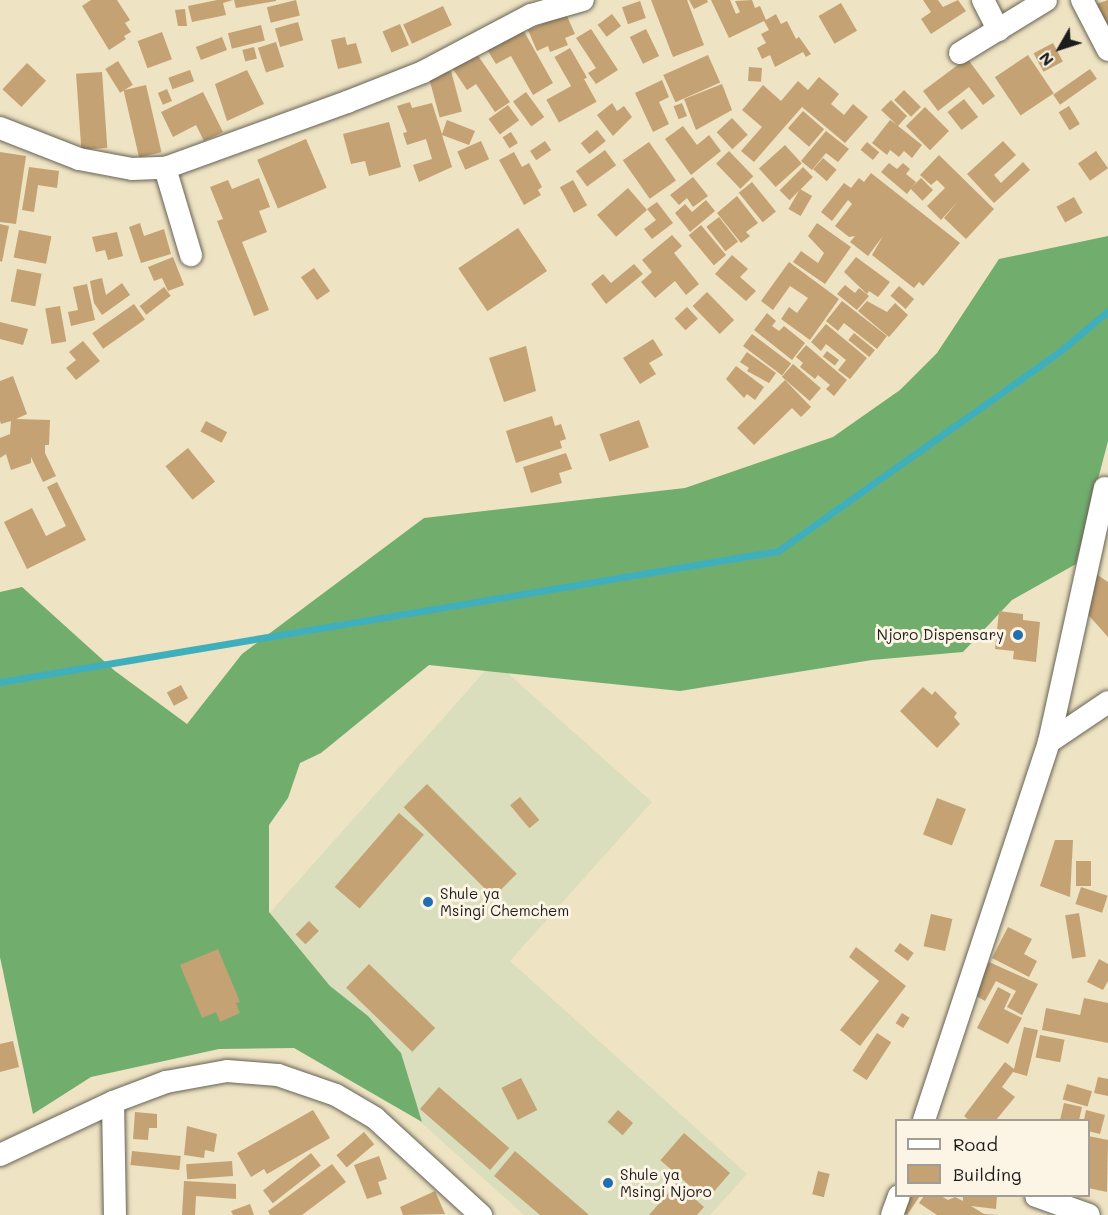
<!DOCTYPE html>
<html>
<head>
<meta charset="utf-8">
<style>
  body { margin:0 }
  #map { position:relative; width:1108px; height:1215px; overflow:hidden; background:#eee3c2; font-family:Mali,sans-serif }
  div>[style] { position:absolute }
  .built>* { inset:0; background:#dbdebc }
  .forest>* { inset:0; background:#71ae6e }
  .stream>* { height:7px; margin:-3.5px; padding:0 3.5px; transform-origin:3.5px; border-radius:3.5px; background:#40afbc }
  .building>* { inset:0; background:#c4a273; transform-origin:0 0 }
  .roads { filter:drop-shadow(0 0 2px #666256) drop-shadow(0 0 2px #666256) }
  .minor>* { height:22px; margin:-11px; padding:0 11px; transform-origin:11px; border-radius:11px; background:#fff }
  .dots>* { width:16px; height:16px; translate:-50% -50%; box-sizing:border-box; border:3px solid #fcf5e5; border-radius:50% }
  span { translate:-50% -50%; white-space:nowrap; text-align:center; line-height:1.15; -webkit-text-stroke:6px #fcf5e5; paint-order:stroke }
  .poi-label { font-size:15px; color:#1c1c1c }
  .right { translate:-100% -50%; text-align:right }
  .left { translate:0 -50%; text-align:left }
  .legend { position:absolute; left:895px; top:1119px; width:195px; height:78px; box-sizing:border-box; background:#fcf5e5; border:2px solid #a29e95; margin:0; padding:8px 10px; list-style:none; font-size:18px; color:#1c1c1c }
  .legend li { display:flex; align-items:center; gap:12px; height:30px }
  .legend b { width:30px; border:2px solid #a29e95 }
  .north { position:absolute; left:1030px; top:18px; width:60px; height:60px; -webkit-text-stroke:4px #fcf5e5; paint-order:stroke; rotate:231deg; font-size:16px; font-weight:700; line-height:24px; text-align:center; color:#1c1c1c }
  .north::after { content:''; display:block; margin:auto; width:21px; height:27px; background:#1c1c1c; clip-path:polygon(50% 0,100% 100%,50% 72%,0 100%) }
</style>
</head>
<body>
<div id="map">
  <div class="built">
    <i style="clip-path:polygon(494px 661px,652px 802px,510px 961px,747px 1174px,710px 1215px,524px 1215px,384px 1089px,249px 936px)"></i>
  </div>
  <div class="forest">
    <i style="clip-path:polygon(1108px 236px,1108px 441px,1076px 564px,1012px 600px,963px 652px,872px 660px,680px 691px,429px 665px,321px 753px,300px 763px,288px 798px,269px 825px,269px 912px,330px 986px,368px 1016px,401px 1053px,422px 1122px,294px 1048px,219px 1049px,91px 1077px,33px 1114px,0 957px,0 592px,22px 587px,115px 671px,187px 724px,242px 654px,424px 518px,685px 488px,833px 437px,900px 390px,937px 353px,999px 259px)"></i>
  </div>
  <div class="stream">
    <i style="left:0;top:682px;width:789px;rotate:-9.56deg"></i>
    <i style="left:778px;top:551px;width:344px;rotate:-35.3deg"></i>
    <i style="left:1059px;top:352px;width:64px;rotate:-39.9deg"></i>
  </div>
  <div class="building">
    <i style="clip-path:polygon(91px 0,117px 0,130px 20px,125px 23px,131px 32px,124px 36px,126px 39px,109px 50px,82px 6px)"></i>
    <i style="clip-path:polygon(217px 0,233px 0,223px 3px,226px 15px,192px 22px,188px 6px)"></i>
    <i style="clip-path:polygon(234px 0,276px 0,276px 1px,236px 8px)"></i>
    <i style="left:296px;top:0;width:16px;height:30px;rotate:76deg"></i>
    <i style="clip-path:polygon(651px 0,687px 0,704px 45px,673px 57px)"></i>
    <i style="clip-path:polygon(689px 0,707px 0,708px 2px,694px 9px)"></i>
    <i style="clip-path:polygon(711px 0,730px 0,736px 14px,740px 12px,735px 1px,752px 0,755px 8px,760px 6px,766px 20px,776px 14px,781px 24px,787px 21px,796px 39px,799px 37px,811px 54px,806px 57px,803px 52px,775px 67px,770px 55px,762px 59px,757px 48px,766px 43px,761px 34px,769px 30px,764px 21px,729px 38px)"></i>
    <i style="clip-path:polygon(923px 0,938px 0,943px 7px,958px 0,966px 11px,931px 34px,921px 19px,931px 12px)"></i>
    <i style="clip-path:polygon(1108px 0,1108px 26px,1096px 4px)"></i>
    <i style="left:640px;top:1px;width:18px;height:19px;rotate:71deg"></i>
    <i style="left:841px;top:3px;width:32px;height:26px;rotate:60deg"></i>
    <i style="left:443px;top:6px;width:21px;height:44px;rotate:65deg"></i>
    <i style="clip-path:polygon(185px 9px,187px 26px,178px 26px,175px 10px)"></i>
    <i style="clip-path:polygon(566px 14px,575px 34px,565px 38px,568px 45px,550px 52px,548px 46px,537px 51px,528px 30px)"></i>
    <i style="left:612px;top:14px;width:15px;height:18px;rotate:53deg"></i>
    <i style="left:298px;top:22px;width:19px;height:24px;rotate:74deg"></i>
    <i style="left:400px;top:24px;width:23px;height:19px;rotate:67deg"></i>
    <i style="left:261px;top:25px;width:16px;height:34px;rotate:76deg"></i>
    <i style="clip-path:polygon(521px 26px,553px 83px,533px 95px,511px 56px,496px 64px,485px 46px)"></i>
    <i style="clip-path:polygon(591px 29px,618px 70px,596px 84px,588px 73px,596px 68px,576px 38px)"></i>
    <i style="left:646px;top:29px;width:30px;height:18px;rotate:64deg"></i>
    <i style="left:162px;top:32px;width:29px;height:26px;rotate:70deg"></i>
    <i style="left:222px;top:37px;width:14px;height:28px;rotate:69deg"></i>
    <i style="clip-path:polygon(345px 37px,347px 45px,356px 43px,362px 63px,338px 69px,331px 40px)"></i>
    <i style="left:276px;top:42px;width:26px;height:19px;rotate:72deg"></i>
    <i style="left:1053px;top:43px;width:21px;height:22px;rotate:62deg"></i>
    <i style="left:254px;top:47px;width:12px;height:12px;rotate:76deg"></i>
    <i style="clip-path:polygon(472px 47px,510px 102px,495px 112px,476px 84px,467px 90px,449px 63px)"></i>
    <i style="left:570px;top:48px;width:34px;height:18px;rotate:60deg"></i>
    <i style="left:708px;top:55px;width:30px;height:49px;rotate:66deg"></i>
    <i style="left:1028px;top:55px;width:46px;height:40px;rotate:56deg"></i>
    <i style="clip-path:polygon(967px 58px,995px 96px,983px 105px,969px 87px,938px 111px,923px 91px)"></i>
    <i style="left:118px;top:61px;width:28px;height:15px;rotate:58deg"></i>
    <i style="left:27px;top:63px;width:26px;height:36px;rotate:43deg"></i>
    <i style="left:749px;top:67px;width:13px;height:14px;rotate:4deg"></i>
    <i style="left:1090px;top:69px;width:12px;height:45px;rotate:55deg"></i>
    <i style="left:190px;top:70px;width:12px;height:23px;rotate:70deg"></i>
    <i style="clip-path:polygon(247px 70px,264px 104px,227px 121px,215px 84px)"></i>
    <i style="left:451px;top:71px;width:42px;height:23px;rotate:75deg"></i>
    <i style="left:102px;top:72px;width:76px;height:26px;rotate:86deg"></i>
    <i style="clip-path:polygon(819px 77px,839px 94px,831px 104px,844px 115px,853px 104px,868px 117px,845px 143px,802px 107px,754px 162px,741px 151px,762px 127px,742px 110px,763px 85px,781px 101px,798px 81px,808px 90px)"></i>
    <i style="left:584px;top:79px;width:26px;height:43px;rotate:61deg"></i>
    <i style="clip-path:polygon(662px 80px,669px 97px,659px 102px,669px 124px,653px 132px,635px 93px)"></i>
    <i style="clip-path:polygon(722px 84px,732px 110px,696px 130px,684px 99px)"></i>
    <i style="left:146px;top:85px;width:69px;height:23px;rotate:77deg"></i>
    <i style="left:167px;top:89px;width:13px;height:10px;rotate:67deg"></i>
    <i style="left:904px;top:90px;width:24px;height:14px;rotate:45deg"></i>
    <i style="clip-path:polygon(203px 92px,223px 132px,204px 141px,196px 125px,173px 137px,161px 112px)"></i>
    <i style="left:526px;top:92px;width:31px;height:16px;rotate:54deg"></i>
    <i style="left:964px;top:99px;width:23px;height:21px;rotate:52deg"></i>
    <i style="clip-path:polygon(891px 100px,907px 116px,898px 126px,922px 145px,912px 158px,904px 151px,899px 157px,890px 150px,887px 155px,872px 143px,890px 120px,897px 125px,881px 110px)"></i>
    <i style="clip-path:polygon(410px 102px,412px 108px,432px 103px,442px 134px,447px 120px,475px 131px,469px 145px,442px 135px,452px 167px,419px 182px,413px 165px,432px 159px,426px 139px,407px 145px,403px 133px,407px 132px,397px 106px)"></i>
    <i style="clip-path:polygon(612px 103px,617px 111px,624px 106px,632px 117px,613px 136px,597px 115px)"></i>
    <i style="left:682px;top:103px;width:14px;height:9px;rotate:69deg"></i>
    <i style="left:508px;top:105px;width:19px;height:24px;rotate:54deg"></i>
    <i style="left:1069px;top:106px;width:21px;height:12px;rotate:59deg"></i>
    <i style="left:925px;top:107px;width:34px;height:27px;rotate:45deg"></i>
    <i style="left:803px;top:111px;width:28px;height:23px;rotate:41deg"></i>
    <i style="left:732px;top:118px;width:23px;height:21px;rotate:47deg"></i>
    <i style="clip-path:polygon(389px 122px,401px 167px,369px 176px,365px 161px,351px 164px,343px 134px)"></i>
    <i style="clip-path:polygon(683px 126px,697px 145px,709px 135px,721px 151px,691px 175px,665px 139px)"></i>
    <i style="left:597px;top:130px;width:14px;height:21px;rotate:51deg"></i>
    <i style="clip-path:polygon(826px 131px,849px 149px,838px 162px,826px 153px,812px 170px,801px 161px)"></i>
    <i style="left:511px;top:132px;width:13px;height:10px;rotate:58deg"></i>
    <i style="left:306px;top:139px;width:53px;height:53px;rotate:67deg"></i>
    <i style="left:481px;top:141px;width:20px;height:26px;rotate:66deg"></i>
    <i style="left:545px;top:141px;width:11px;height:18px;rotate:56deg"></i>
    <i style="clip-path:polygon(1003px 141px,1016px 155px,994px 175px,1001px 183px,1023px 162px,1030px 170px,994px 203px,967px 174px)"></i>
    <i style="left:649px;top:142px;width:47px;height:32px;rotate:55deg"></i>
    <i style="left:867px;top:142px;width:16px;height:10px;rotate:40deg"></i>
    <i style="left:785px;top:145px;width:25px;height:35px;rotate:48deg"></i>
    <i style="left:605px;top:150px;width:19px;height:36px;rotate:54deg"></i>
    <i style="left:729px;top:151px;width:35px;height:18px;rotate:46deg"></i>
    <i style="left:1096px;top:151px;width:21px;height:22px;rotate:55deg"></i>
    <i style="clip-path:polygon(0 152px,26px 156px,16px 224px,0 222px)"></i>
    <i style="clip-path:polygon(514px 152px,522px 167px,529px 163px,542px 187px,538px 190px,541px 195px,524px 205px,499px 160px)"></i>
    <i style="clip-path:polygon(939px 155px,994px 209px,966px 239px,944px 218px,959px 200px,941px 220px,927px 206px,945px 188px,937px 180px,931px 185px,920px 175px)"></i>
    <i style="left:823px;top:158px;width:18px;height:15px;rotate:41deg"></i>
    <i style="clip-path:polygon(889px 163px,897px 169px,903px 163px,910px 169px,906px 174px,916px 182px,907px 194px,881px 172px)"></i>
    <i style="clip-path:polygon(29px 167px,59px 171px,57px 188px,38px 185px,34px 212px,22px 210px)"></i>
    <i style="left:803px;top:167px;width:14px;height:33px;rotate:45deg"></i>
    <i style="clip-path:polygon(871px 173px,960px 243px,923px 286px,919px 282px,914px 288px,872px 255px,883px 236px,868px 256px,850px 242px,855px 236px,849px 237px,835px 226px,852px 204px,848px 200px,832px 221px,821px 212px,844px 183px,851px 188px,859px 178px,864px 182px)"></i>
    <i style="clip-path:polygon(693px 177px,708px 196px,693px 207px,687px 198px,679px 205px,670px 195px)"></i>
    <i style="clip-path:polygon(259px 178px,270px 207px,259px 211px,267px 232px,242px 242px,269px 310px,254px 316px,217px 221px,223px 219px,210px 187px,228px 180px,232px 189px)"></i>
    <i style="left:921px;top:178px;width:17px;height:15px;rotate:45deg"></i>
    <i style="left:573px;top:180px;width:29px;height:15px;rotate:61deg"></i>
    <i style="left:752px;top:182px;width:38px;height:17px;rotate:51deg"></i>
    <i style="left:628px;top:188px;width:29px;height:41px;rotate:49deg"></i>
    <i style="left:800px;top:189px;width:14px;height:23px;rotate:30deg"></i>
    <i style="clip-path:polygon(737px 196px,758px 223px,746px 232px,750px 236px,741px 243px,717px 213px)"></i>
    <i style="left:1074px;top:197px;width:18px;height:20px;rotate:61deg"></i>
    <i style="clip-path:polygon(706px 200px,715px 211px,690px 232px,675px 213px,685px 204px,692px 212px)"></i>
    <i style="clip-path:polygon(657px 202px,673px 223px,652px 239px,644px 229px,656px 220px,647px 209px)"></i>
    <i style="left:719px;top:217px;width:31px;height:16px;rotate:52deg"></i>
    <i style="clip-path:polygon(140px 223px,144px 236px,164px 229px,171px 254px,141px 263px,129px 227px)"></i>
    <i style="clip-path:polygon(817px 223px,851px 247px,825px 284px,793px 262px,801px 251px,818px 263px,824px 253px,808px 236px)"></i>
    <i style="clip-path:polygon(0 224px,9px 226px,2px 262px,0 261px)"></i>
    <i style="left:701px;top:225px;width:39px;height:16px;rotate:50deg"></i>
    <i style="left:518px;top:228px;width:52px;height:72px;rotate:56deg"></i>
    <i style="left:19px;top:230px;width:33px;height:28px;rotate:11deg"></i>
    <i style="clip-path:polygon(117px 232px,123px 256px,108px 260px,105px 250px,96px 252px,92px 237px)"></i>
    <i style="clip-path:polygon(672px 235px,682px 246px,674px 253px,699px 284px,686px 295px,675px 281px,655px 298px,641px 282px,652px 272px,642px 260px)"></i>
    <i style="clip-path:polygon(732px 255px,748px 269px,740px 277px,756px 291px,746px 301px,715px 274px)"></i>
    <i style="clip-path:polygon(173px 257px,184px 285px,168px 291px,162px 278px,154px 281px,148px 267px)"></i>
    <i style="clip-path:polygon(856px 257px,890px 282px,878px 297px,869px 291px,867px 294px,844px 272px)"></i>
    <i style="clip-path:polygon(789px 262px,839px 299px,810px 340px,781px 319px,789px 307px,797px 313px,808px 298px,790px 286px,773px 310px,761px 301px)"></i>
    <i style="clip-path:polygon(634px 264px,643px 274px,606px 304px,591px 284px,603px 274px,611px 283px)"></i>
    <i style="left:314px;top:268px;width:28px;height:16px;rotate:55deg"></i>
    <i style="left:17px;top:269px;width:25px;height:33px;rotate:11deg"></i>
    <i style="clip-path:polygon(102px 278px,106px 295px,122px 283px,130px 295px,102px 315px,94px 303px,90px 281px)"></i>
    <i style="clip-path:polygon(87px 284px,95px 320px,71px 326px,68px 312px,78px 310px,73px 287px)"></i>
    <i style="clip-path:polygon(845px 285px,855px 293px,859px 288px,869px 296px,857px 310px,837px 294px)"></i>
    <i style="left:899px;top:286px;width:20px;height:13px;rotate:41deg"></i>
    <i style="left:164px;top:287px;width:11px;height:31px;rotate:52deg"></i>
    <i style="left:707px;top:292px;width:39px;height:20px;rotate:46deg"></i>
    <i style="clip-path:polygon(842px 301px,887px 336px,877px 349px,844px 323px,838px 331px,826px 321px)"></i>
    <i style="clip-path:polygon(867px 301px,887px 312px,895px 303px,908px 315px,889px 337px,858px 311px)"></i>
    <i style="left:134px;top:304px;width:19px;height:51px;rotate:55deg"></i>
    <i style="left:60px;top:306px;width:36px;height:15px;rotate:80deg"></i>
    <i style="left:687px;top:307px;width:16px;height:17px;rotate:47deg"></i>
    <i style="clip-path:polygon(767px 313px,776px 321px,772px 326px,779px 331px,784px 326px,805px 343px,792px 360px,754px 330px)"></i>
    <i style="clip-path:polygon(0 322px,28px 329px,23px 345px,0 339px)"></i>
    <i style="clip-path:polygon(826px 324px,867px 358px,850px 379px,838px 370px,846px 360px,826px 344px,821px 351px,811px 342px)"></i>
    <i style="left:854px;top:333px;width:27px;height:9px;rotate:39deg"></i>
    <i style="left:752px;top:334px;width:49px;height:15px;rotate:37deg"></i>
    <i style="clip-path:polygon(653px 339px,663px 355px,649px 363px,656px 374px,640px 384px,623px 358px)"></i>
    <i style="clip-path:polygon(83px 341px,100px 361px,76px 380px,66px 368px,76px 360px,69px 352px)"></i>
    <i style="clip-path:polygon(806px 345px,847px 380px,834px 396px,826px 389px,830px 385px,818px 375px,815px 379px,800px 367px,803px 363px,796px 357px)"></i>
    <i style="clip-path:polygon(526px 346px,536px 391px,504px 402px,489px 358px)"></i>
    <i style="left:827px;top:351px;width:15px;height:7px;rotate:37deg"></i>
    <i style="clip-path:polygon(747px 352px,776px 373px,769px 383px,747px 371px,749px 368px,740px 362px)"></i>
    <i style="left:793px;top:364px;width:37px;height:17px;rotate:41deg"></i>
    <i style="clip-path:polygon(736px 366px,764px 387px,755px 400px,747px 394px,744px 398px,726px 379px)"></i>
    <i style="clip-path:polygon(13px 376px,27px 414px,16px 419px,50px 420px,49px 445px,45px 445px,45px 453px,56px 476px,43px 482px,31px 457px,31px 463px,11px 470px,6px 454px,0 458px,0 438px,10px 434px,11px 421px,1px 424px,0 421px,0 381px)"></i>
    <i style="clip-path:polygon(785px 380px,811px 407px,801px 417px,792px 408px,754px 445px,737px 428px)"></i>
    <i style="clip-path:polygon(552px 416px,555px 426px,561px 424px,566px 439px,560px 441px,562px 448px,516px 463px,506px 431px)"></i>
    <i style="left:639px;top:420px;width:29px;height:42px;rotate:70deg"></i>
    <i style="left:206px;top:421px;width:24px;height:12px;rotate:28deg"></i>
    <i style="left:188px;top:448px;width:43px;height:29px;rotate:51deg"></i>
    <i style="clip-path:polygon(566px 453px,572px 469px,559px 473px,562px 483px,531px 493px,523px 467px)"></i>
    <i style="clip-path:polygon(57px 482px,86px 540px,27px 569px,4px 522px,32px 508px,46px 536px,66px 526px,47px 487px)"></i>
    <i style="clip-path:polygon(1096px 574px,1108px 582px,1108px 637px,1084px 610px)"></i>
    <i style="clip-path:polygon(999px 611px,1023px 614px,1023px 620px,1040px 622px,1036px 662px,1013px 659px,1014px 651px,995px 649px)"></i>
    <i style="left:181px;top:685px;width:15px;height:16px;rotate:62deg"></i>
    <i style="clip-path:polygon(923px 687px,932px 695px,935px 691px,957px 713px,954px 717px,960px 724px,937px 748px,900px 711px)"></i>
    <i style="left:427px;top:784px;width:127px;height:33px;rotate:45deg"></i>
    <i style="left:520px;top:797px;width:30px;height:13px;rotate:50deg"></i>
    <i style="left:937px;top:798px;width:31px;height:39px;rotate:21deg"></i>
    <i style="left:399px;top:813px;width:33px;height:98px;rotate:41deg"></i>
    <i style="clip-path:polygon(1055px 840px,1073px 840px,1070px 897px,1040px 886px)"></i>
    <i style="left:1076px;top:861px;width:15px;height:25px"></i>
    <i style="left:1081px;top:887px;width:28px;height:18px;rotate:18deg"></i>
    <i style="left:1079px;top:913px;width:44px;height:14px;rotate:81deg"></i>
    <i style="left:931px;top:914px;width:22px;height:33px;rotate:13deg"></i>
    <i style="left:309px;top:921px;width:14px;height:19px;rotate:45deg"></i>
    <i style="clip-path:polygon(1008px 927px,1032px 939px,1024px 954px,1037px 961px,1029px 977px,992px 958px)"></i>
    <i style="left:900px;top:943px;width:17px;height:10px;rotate:36deg"></i>
    <i style="clip-path:polygon(856px 947px,906px 986px,860px 1046px,840px 1030px,879px 981px,849px 957px)"></i>
    <i style="clip-path:polygon(218px 949px,240px 1002px,236px 1003px,240px 1013px,220px 1022px,216px 1012px,202px 1018px,180px 965px)"></i>
    <i style="clip-path:polygon(1099px 959px,1108px 964px,1108px 981px,1103px 990px,1087px 982px)"></i>
    <i style="clip-path:polygon(989px 962px,1038px 984px,1022px 1015px,1007px 1007px,1016px 991px,996px 981px,985px 1001px,973px 994px)"></i>
    <i style="left:369px;top:964px;width:92px;height:33px;rotate:44deg"></i>
    <i style="clip-path:polygon(998px 987px,1011px 994px,1004px 1009px,1022px 1018px,1008px 1044px,977px 1028px)"></i>
    <i style="clip-path:polygon(1084px 998px,1108px 1003px,1108px 1043px,1042px 1030px,1046px 1008px,1080px 1015px)"></i>
    <i style="left:902px;top:1013px;width:9px;height:12px;rotate:32deg"></i>
    <i style="clip-path:polygon(1024px 1027px,1038px 1030px,1027px 1076px,1013px 1072px,1002px 1087px,1015px 1097px,996px 1120px,969px 1120px,964px 1116px,1005px 1062px,1014px 1069px)"></i>
    <i style="left:877px;top:1033px;width:17px;height:45px;rotate:33deg"></i>
    <i style="left:1040px;top:1035px;width:25px;height:23px;rotate:11deg"></i>
    <i style="clip-path:polygon(13px 1041px,19px 1067px,0 1072px,0 1044px)"></i>
    <i style="clip-path:polygon(1098px 1077px,1108px 1079px,1108px 1096px,1094px 1093px)"></i>
    <i style="left:521px;top:1078px;width:36px;height:22px;rotate:63deg"></i>
    <i style="left:1067px;top:1084px;width:26px;height:16px;rotate:16deg"></i>
    <i style="left:439px;top:1087px;width:93px;height:29px;rotate:41deg"></i>
    <i style="clip-path:polygon(1064px 1103px,1082px 1107px,1079px 1120px,1060px 1120px)"></i>
    <i style="clip-path:polygon(313px 1110px,330px 1138px,267px 1174px,264px 1169px,251px 1177px,237px 1153px)"></i>
    <i style="left:618px;top:1110px;width:20px;height:16px;rotate:41deg"></i>
    <i style="clip-path:polygon(1086px 1110px,1105px 1115px,1100px 1134px,1088px 1131px,1088px 1120px,1084px 1120px)"></i>
    <i style="clip-path:polygon(135px 1112px,157px 1114px,157px 1128px,149px 1128px,148px 1140px,133px 1139px)"></i>
    <i style="clip-path:polygon(187px 1126px,217px 1134px,214px 1152px,205px 1150px,204px 1158px,184px 1155px)"></i>
    <i style="left:364px;top:1132px;width:16px;height:36px;rotate:50deg"></i>
    <i style="left:684px;top:1133px;width:61px;height:36px;rotate:41deg"></i>
    <i style="clip-path:polygon(1088px 1136px,1108px 1140px,1107px 1192px,1088px 1188px)"></i>
    <i style="left:132px;top:1151px;width:49px;height:14px;rotate:6deg"></i>
    <i style="clip-path:polygon(515px 1151px,589px 1215px,540px 1215px,494px 1176px)"></i>
    <i style="left:311px;top:1153px;width:16px;height:61px;rotate:52deg"></i>
    <i style="clip-path:polygon(379px 1156px,387px 1179px,378px 1182px,382px 1194px,367px 1199px,354px 1165px)"></i>
    <i style="left:232px;top:1161px;width:15px;height:46px;rotate:86deg"></i>
    <i style="clip-path:polygon(332px 1164px,346px 1182px,302px 1215px,270px 1215px,268px 1211px)"></i>
    <i style="left:818px;top:1171px;width:12px;height:24px;rotate:14deg"></i>
    <i style="clip-path:polygon(184px 1181px,236px 1184px,236px 1199px,196px 1196px,195px 1215px,182px 1215px)"></i>
    <i style="clip-path:polygon(677px 1183px,704px 1207px,697px 1215px,649px 1215px)"></i>
    <i style="clip-path:polygon(435px 1191px,445px 1214px,403px 1215px,400px 1207px)"></i>
    <i style="clip-path:polygon(904px 1196px,920px 1196px,907px 1215px,896px 1207px)"></i>
    <i style="clip-path:polygon(924px 1196px,941px 1196px,948px 1200px,955px 1197px,963px 1201px,963px 1196px,997px 1196px,996px 1209px,971px 1206px,984px 1214px,999px 1215px,937px 1215px,919px 1203px)"></i>
    <i style="clip-path:polygon(250px 1204px,254px 1215px,233px 1215px,231px 1211px)"></i>
  </div>
  <div class="roads">
    <div class="minor">
      <i style="left:983px;top:0;width:34px;rotate:63deg"></i>
      <i style="left:1082px;top:0;width:56px;rotate:62.5deg"></i>
      <i style="left:960px;top:53px;width:101px;rotate:-31.6deg"></i>
      <i style="left:0;top:128px;width:85px;rotate:21.4deg"></i>
      <i style="left:79px;top:159px;width:54px;rotate:10.7deg"></i>
      <i style="left:132px;top:169px;width:33px;rotate:-2deg"></i>
      <i style="left:165px;top:168px;width:194px;rotate:-19.9deg"></i>
      <i style="left:347px;top:102px;width:82px;rotate:-21.5deg"></i>
      <i style="left:423px;top:72px;width:122px;rotate:-27.8deg"></i>
      <i style="left:531px;top:15px;width:54px;rotate:-16.1deg"></i>
      <i style="left:165px;top:168px;width:91px;rotate:73.4deg"></i>
      <i style="left:1049px;top:742px;width:71px;rotate:-34.1deg"></i>
      <i style="left:113px;top:1102px;width:113px;rotate:89deg"></i>
      <i style="left:924px;top:1120px;width:398px;rotate:-71.7deg"></i>
      <i style="left:1049px;top:742px;width:260px;rotate:-77.6deg"></i>
      <i style="left:0;top:1155px;width:125px;rotate:-25.1deg"></i>
      <i style="left:113px;top:1102px;width:57px;rotate:-20.7deg"></i>
      <i style="left:166px;top:1082px;width:62px;rotate:-10.2deg"></i>
      <i style="left:227px;top:1071px;width:51px;rotate:4.5deg"></i>
      <i style="left:278px;top:1075px;width:61px;rotate:19deg"></i>
      <i style="left:336px;top:1095px;width:45px;rotate:30.5deg"></i>
      <i style="left:375px;top:1118px;width:144px;rotate:42.5deg"></i>
      <i style="left:1036px;top:1196px;width:56px;rotate:19.7deg"></i>
      <i style="left:892px;top:1215px;width:20px;rotate:-70deg"></i>
    </div>
  </div>
  <div class="dots">
    <i style="left:1018px;top:635px;background:#1f6fb2"></i>
    <i style="left:428px;top:902px;background:#1f6fb2"></i>
    <i style="left:608px;top:1183px;background:#1f6fb2"></i>
  </div>
  <div class="poi-label">
    <span class="right" style="left:1004px;top:635px">Njoro Dispensary</span>
    <span class="left" style="left:440px;top:902px">Shule ya<br>Msingi Chemchem</span>
    <span class="left" style="left:620px;top:1183px">Shule ya<br>Msingi Njoro</span>
  </div>
  <ul class="legend">
  <li><b style="height:8px;background:#fff"></b>Road</li>
  <li><b style="height:16px;background:#c4a273"></b>Building</li>
  </ul>
  <div class="north">N</div>
</div>
</body>
</html>
